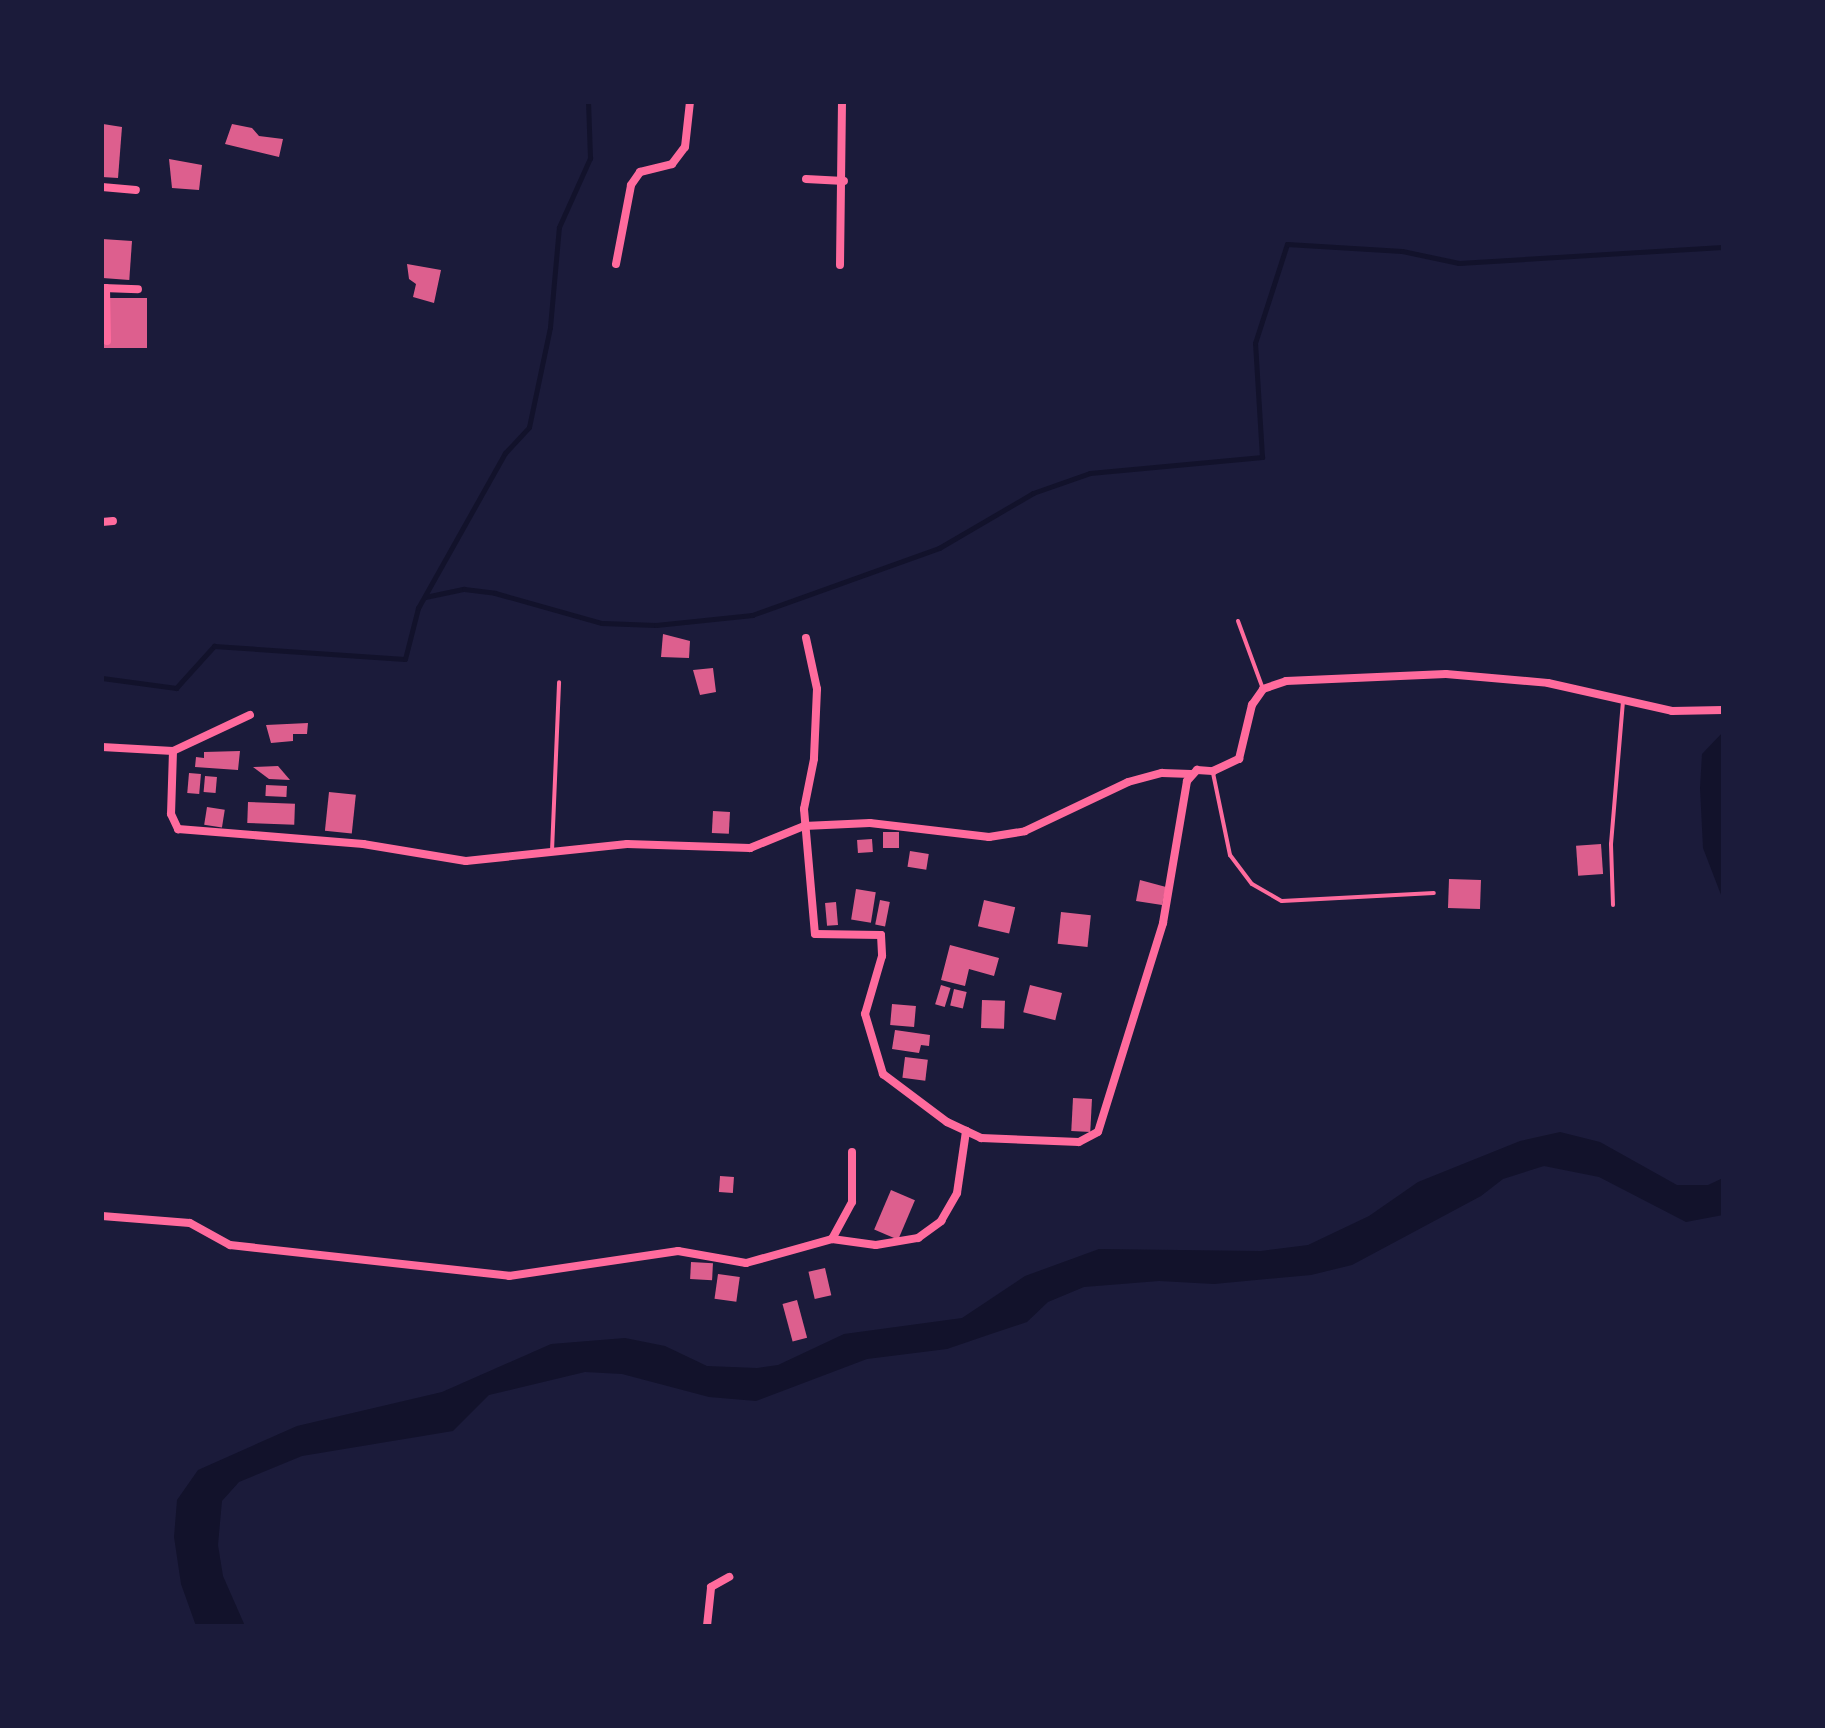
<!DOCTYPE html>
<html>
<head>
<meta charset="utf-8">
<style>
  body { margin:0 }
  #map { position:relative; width:1825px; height:1728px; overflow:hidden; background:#1b1b3a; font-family:Karla,sans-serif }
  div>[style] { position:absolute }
  .water>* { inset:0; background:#12122b }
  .stream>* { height:5px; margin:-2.5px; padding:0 2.5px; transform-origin:2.5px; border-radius:2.5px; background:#12122b }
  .building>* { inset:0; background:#dd5f8e; transform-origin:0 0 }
  .service>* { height:4px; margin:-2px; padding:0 2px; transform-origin:2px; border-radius:2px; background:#ff6b9d }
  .minor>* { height:8px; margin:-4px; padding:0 4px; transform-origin:4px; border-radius:4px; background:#ff6b9d }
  span { translate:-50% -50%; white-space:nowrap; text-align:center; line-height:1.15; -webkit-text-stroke:6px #1b1b3a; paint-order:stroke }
  .frame { position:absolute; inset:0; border:104px solid #1b1b3a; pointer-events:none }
</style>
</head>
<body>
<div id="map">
  <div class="water">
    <i style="clip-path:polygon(1723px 732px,1723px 900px,1703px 848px,1700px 788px,1702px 754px)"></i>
    <i style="clip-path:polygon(1560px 1132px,1600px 1142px,1677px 1185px,1708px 1185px,1723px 1178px,1723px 1215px,1686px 1222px,1599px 1177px,1544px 1166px,1503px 1179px,1481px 1196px,1352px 1265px,1311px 1275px,1214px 1284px,1159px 1281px,1084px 1287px,1048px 1302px,1027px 1322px,988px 1335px,947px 1349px,867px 1359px,756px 1401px,709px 1397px,622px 1374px,585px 1372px,489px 1395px,453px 1431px,302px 1456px,239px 1482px,222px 1501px,218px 1545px,223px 1576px,245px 1626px,196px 1626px,181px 1584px,174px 1537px,177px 1500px,198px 1470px,297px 1426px,442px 1392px,551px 1344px,625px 1338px,665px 1346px,707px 1366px,757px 1368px,778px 1365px,844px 1334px,962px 1318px,1025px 1276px,1099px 1249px,1261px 1251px,1308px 1245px,1369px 1216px,1418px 1182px,1520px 1141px)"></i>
  </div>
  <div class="stream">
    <i style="left:425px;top:597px;width:40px;rotate:-12deg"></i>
    <i style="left:464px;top:589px;width:31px;rotate:7deg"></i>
    <i style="left:495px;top:593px;width:111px;rotate:15.7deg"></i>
    <i style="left:602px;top:623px;width:54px;rotate:2.1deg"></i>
    <i style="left:656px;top:625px;width:97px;rotate:-5.9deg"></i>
    <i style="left:752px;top:615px;width:199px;rotate:-19.7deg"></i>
    <i style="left:939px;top:548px;width:109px;rotate:-30.3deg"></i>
    <i style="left:1033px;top:493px;width:60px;rotate:-19.3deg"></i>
    <i style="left:1090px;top:473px;width:173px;rotate:-5.3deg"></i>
    <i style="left:1262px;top:457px;width:114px;rotate:-93.5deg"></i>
    <i style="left:1255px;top:343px;width:104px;rotate:-72.1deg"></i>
    <i style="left:1287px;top:244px;width:115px;rotate:3.5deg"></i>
    <i style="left:1402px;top:251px;width:58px;rotate:11.9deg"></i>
    <i style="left:1459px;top:263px;width:264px;rotate:-3.5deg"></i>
    <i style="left:102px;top:678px;width:75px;rotate:7.7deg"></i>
    <i style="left:176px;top:688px;width:57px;rotate:-47.9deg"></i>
    <i style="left:214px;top:646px;width:191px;rotate:3.9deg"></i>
    <i style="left:405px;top:659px;width:53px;rotate:-75.7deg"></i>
    <i style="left:418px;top:608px;width:178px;rotate:-60.7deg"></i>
    <i style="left:505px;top:453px;width:35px;rotate:-47deg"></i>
    <i style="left:529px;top:427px;width:102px;rotate:-78.1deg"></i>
    <i style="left:550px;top:327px;width:100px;rotate:-84.9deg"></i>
    <i style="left:559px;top:227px;width:76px;rotate:-65.8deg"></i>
    <i style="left:590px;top:158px;width:56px;rotate:-92deg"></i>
  </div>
  <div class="building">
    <i style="clip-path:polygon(103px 124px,122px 127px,118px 178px,102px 177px)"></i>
    <i style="clip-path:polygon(232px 124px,252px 128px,259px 136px,283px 139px,279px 157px,225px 144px)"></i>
    <i style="clip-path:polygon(169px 159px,202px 165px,199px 190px,172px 188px)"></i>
    <i style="left:132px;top:241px;width:39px;height:30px;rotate:94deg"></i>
    <i style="clip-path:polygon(407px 264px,441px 270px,434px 303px,413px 297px,416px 284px,409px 279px)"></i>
    <i style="left:102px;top:298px;width:45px;height:50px"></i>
    <i style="clip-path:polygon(663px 634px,690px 641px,689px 658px,661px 657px)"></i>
    <i style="clip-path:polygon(713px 668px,716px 692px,700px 695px,693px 670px)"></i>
    <i style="clip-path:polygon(308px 723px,307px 734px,293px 734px,293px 741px,271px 743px,266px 725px)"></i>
    <i style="clip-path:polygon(240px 751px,238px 770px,195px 767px,196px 757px,204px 758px,204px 752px)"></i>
    <i style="clip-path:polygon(278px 766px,290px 780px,269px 779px,253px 767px)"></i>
    <i style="left:189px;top:773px;width:12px;height:20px;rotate:5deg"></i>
    <i style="left:205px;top:776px;width:12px;height:16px;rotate:5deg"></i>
    <i style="left:266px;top:785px;width:21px;height:11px;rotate:3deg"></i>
    <i style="left:329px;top:792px;width:27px;height:39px;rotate:6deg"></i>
    <i style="left:248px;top:802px;width:47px;height:21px;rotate:2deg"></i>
    <i style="left:207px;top:807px;width:18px;height:18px;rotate:9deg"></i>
    <i style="left:713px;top:811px;width:17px;height:22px;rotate:3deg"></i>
    <i style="left:883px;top:832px;width:16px;height:16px"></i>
    <i style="left:872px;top:839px;width:13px;height:15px;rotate:86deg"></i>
    <i style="left:1601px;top:844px;width:30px;height:25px;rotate:86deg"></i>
    <i style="left:910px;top:851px;width:19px;height:16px;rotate:9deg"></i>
    <i style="left:1449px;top:879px;width:32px;height:29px;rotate:2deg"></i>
    <i style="clip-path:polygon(1140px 880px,1166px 887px,1162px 905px,1136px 901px)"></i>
    <i style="left:856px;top:889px;width:20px;height:31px;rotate:9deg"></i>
    <i style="left:880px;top:900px;width:10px;height:25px;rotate:11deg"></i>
    <i style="left:984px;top:900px;width:32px;height:27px;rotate:13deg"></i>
    <i style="left:836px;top:902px;width:23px;height:11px;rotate:85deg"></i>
    <i style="left:1061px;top:912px;width:30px;height:32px;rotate:6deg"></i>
    <i style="clip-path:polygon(950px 945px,999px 958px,994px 976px,969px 969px,965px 986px,941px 980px)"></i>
    <i style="left:941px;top:985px;width:10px;height:20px;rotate:17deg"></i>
    <i style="left:1030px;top:985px;width:33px;height:28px;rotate:14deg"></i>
    <i style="left:954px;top:989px;width:13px;height:17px;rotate:13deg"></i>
    <i style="left:982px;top:1000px;width:23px;height:28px;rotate:2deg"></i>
    <i style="left:892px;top:1004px;width:24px;height:21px;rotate:5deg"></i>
    <i style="clip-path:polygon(895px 1030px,930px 1035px,929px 1046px,921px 1045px,919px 1053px,892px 1049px)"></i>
    <i style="left:905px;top:1057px;width:23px;height:21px;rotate:7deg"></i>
    <i style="left:1073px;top:1098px;width:19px;height:33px;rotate:3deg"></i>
    <i style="left:720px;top:1176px;width:14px;height:16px;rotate:4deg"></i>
    <i style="left:891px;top:1190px;width:26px;height:43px;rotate:23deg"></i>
    <i style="left:691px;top:1262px;width:22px;height:17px;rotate:3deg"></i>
    <i style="left:825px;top:1268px;width:28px;height:17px;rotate:77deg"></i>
    <i style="left:718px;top:1274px;width:22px;height:25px;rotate:8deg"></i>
    <i style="left:797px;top:1300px;width:39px;height:15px;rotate:75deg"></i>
  </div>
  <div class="service">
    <i style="left:1238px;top:621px;width:72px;rotate:69.8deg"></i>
    <i style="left:1213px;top:773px;width:84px;rotate:78.3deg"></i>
    <i style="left:1230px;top:855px;width:36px;rotate:53deg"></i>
    <i style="left:1252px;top:884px;width:34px;rotate:30deg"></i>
    <i style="left:1282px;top:901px;width:152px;rotate:-3deg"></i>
    <i style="left:552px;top:851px;width:169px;rotate:-87.6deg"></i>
    <i style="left:1613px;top:905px;width:61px;rotate:-91.9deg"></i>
    <i style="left:1611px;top:844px;width:144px;rotate:-85.2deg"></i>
  </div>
  <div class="minor">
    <i style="left:806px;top:179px;width:38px;rotate:3deg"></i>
    <i style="left:102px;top:187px;width:34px;rotate:5deg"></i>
    <i style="left:616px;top:264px;width:80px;rotate:-79.2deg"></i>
    <i style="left:631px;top:185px;width:16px;rotate:-55deg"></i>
    <i style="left:640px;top:172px;width:33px;rotate:-14deg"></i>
    <i style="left:672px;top:164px;width:21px;rotate:-53deg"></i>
    <i style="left:685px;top:147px;width:45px;rotate:-83.7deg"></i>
    <i style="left:840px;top:265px;width:163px;rotate:-89.3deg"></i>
    <i style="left:103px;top:288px;width:35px;rotate:2deg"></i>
    <i style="left:106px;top:288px;width:53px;rotate:88.9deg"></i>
    <i style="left:102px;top:522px;width:11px;rotate:-5deg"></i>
    <i style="left:806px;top:638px;width:52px;rotate:77.8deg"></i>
    <i style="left:817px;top:689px;width:70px;rotate:92.5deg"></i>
    <i style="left:814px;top:759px;width:51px;rotate:101.3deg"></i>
    <i style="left:804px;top:809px;width:125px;rotate:85deg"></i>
    <i style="left:815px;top:934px;width:66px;rotate:0.9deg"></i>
    <i style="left:881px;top:935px;width:21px;rotate:87deg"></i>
    <i style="left:882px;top:956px;width:60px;rotate:106.3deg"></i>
    <i style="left:865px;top:1014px;width:63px;rotate:73.3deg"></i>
    <i style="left:883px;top:1074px;width:80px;rotate:36.9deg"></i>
    <i style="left:947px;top:1122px;width:38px;rotate:25deg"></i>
    <i style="left:981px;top:1138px;width:98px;rotate:2.3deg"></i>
    <i style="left:1079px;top:1142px;width:21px;rotate:-28deg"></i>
    <i style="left:1098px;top:1132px;width:219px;rotate:-72.7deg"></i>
    <i style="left:1163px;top:923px;width:144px;rotate:-80.4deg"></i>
    <i style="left:1187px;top:781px;width:15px;rotate:-48deg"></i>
    <i style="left:1197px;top:770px;width:16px;rotate:4deg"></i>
    <i style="left:1213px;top:771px;width:29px;rotate:-25deg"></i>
    <i style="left:1239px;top:759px;width:56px;rotate:-76.5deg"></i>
    <i style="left:1252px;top:705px;width:19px;rotate:-55deg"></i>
    <i style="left:1263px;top:689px;width:24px;rotate:-19deg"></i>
    <i style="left:1286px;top:681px;width:160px;rotate:-2.5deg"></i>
    <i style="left:1446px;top:674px;width:102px;rotate:5deg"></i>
    <i style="left:1548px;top:683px;width:127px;rotate:12.7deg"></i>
    <i style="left:1672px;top:711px;width:51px;rotate:-1.1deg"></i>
    <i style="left:102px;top:747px;width:71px;rotate:3.2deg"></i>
    <i style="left:173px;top:751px;width:63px;rotate:91.8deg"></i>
    <i style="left:171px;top:814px;width:17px;rotate:65deg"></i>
    <i style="left:178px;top:829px;width:186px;rotate:4.6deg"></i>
    <i style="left:363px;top:844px;width:104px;rotate:9.4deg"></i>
    <i style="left:466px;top:861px;width:162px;rotate:-6deg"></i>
    <i style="left:627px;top:844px;width:123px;rotate:1.9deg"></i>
    <i style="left:750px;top:848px;width:58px;rotate:-22.2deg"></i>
    <i style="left:804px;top:826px;width:66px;rotate:-2.6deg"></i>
    <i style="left:870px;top:823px;width:120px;rotate:6.7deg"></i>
    <i style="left:989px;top:837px;width:36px;rotate:-9deg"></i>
    <i style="left:1025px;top:831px;width:114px;rotate:-25.4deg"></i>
    <i style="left:1128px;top:782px;width:35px;rotate:-15deg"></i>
    <i style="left:1162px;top:773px;width:29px;rotate:2deg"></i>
    <i style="left:173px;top:751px;width:85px;rotate:-25.1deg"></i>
    <i style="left:102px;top:1216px;width:88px;rotate:4.5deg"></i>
    <i style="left:190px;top:1223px;width:46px;rotate:28.8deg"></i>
    <i style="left:230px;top:1245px;width:281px;rotate:6.3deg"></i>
    <i style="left:509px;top:1276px;width:171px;rotate:-8.4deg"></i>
    <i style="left:678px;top:1251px;width:69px;rotate:10deg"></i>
    <i style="left:746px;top:1263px;width:89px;rotate:-15.6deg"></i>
    <i style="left:832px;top:1239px;width:42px;rotate:-61.6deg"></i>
    <i style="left:852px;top:1202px;width:50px;rotate:-90deg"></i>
    <i style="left:832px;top:1239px;width:44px;rotate:7.8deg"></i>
    <i style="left:876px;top:1245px;width:43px;rotate:-9.5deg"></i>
    <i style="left:918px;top:1238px;width:29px;rotate:-36deg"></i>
    <i style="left:941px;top:1221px;width:32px;rotate:-60deg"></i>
    <i style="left:957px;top:1193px;width:63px;rotate:-81.7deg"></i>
    <i style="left:707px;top:1626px;width:39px;rotate:-84deg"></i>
    <i style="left:711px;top:1587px;width:21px;rotate:-29deg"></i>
  </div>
  <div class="frame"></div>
</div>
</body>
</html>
